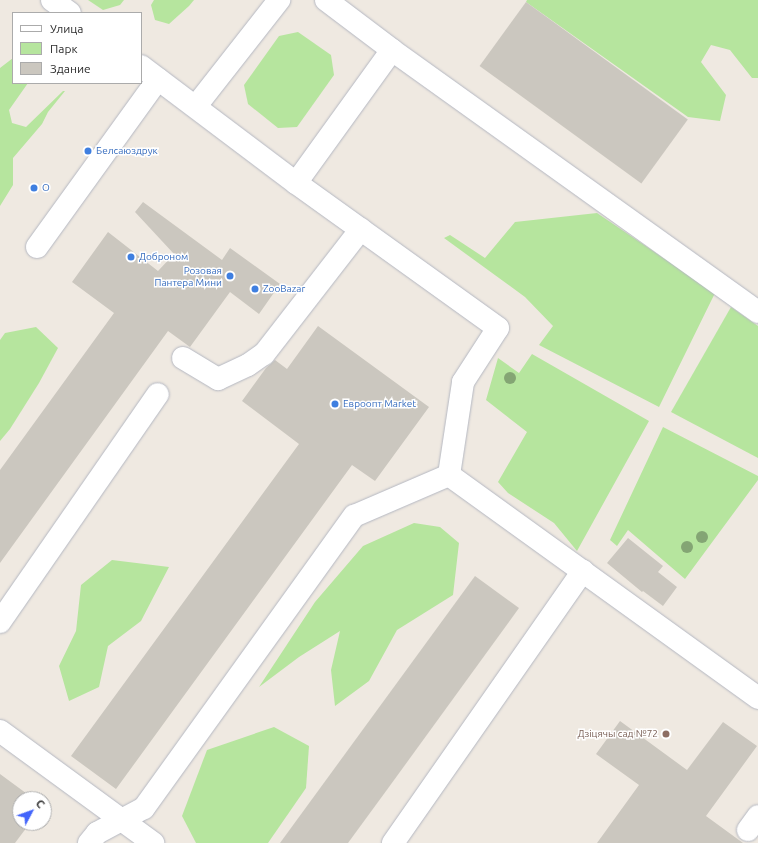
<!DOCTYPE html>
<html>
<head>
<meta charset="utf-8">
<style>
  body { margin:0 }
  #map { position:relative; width:758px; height:843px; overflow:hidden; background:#efe9e1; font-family:Ubuntu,sans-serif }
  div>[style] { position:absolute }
  .green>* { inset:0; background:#b6e59e }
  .building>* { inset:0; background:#cbc7bf; transform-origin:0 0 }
  .roads { filter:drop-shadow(0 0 1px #b4b7c1) drop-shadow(0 0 1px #b4b7c1) }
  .minor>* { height:22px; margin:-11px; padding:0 11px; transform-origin:11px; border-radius:11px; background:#fff }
  .trees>* { width:12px; height:12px; margin:-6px; border-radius:50%; background:#84a574 }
  .dots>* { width:11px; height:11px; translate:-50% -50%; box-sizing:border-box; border:2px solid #fff; border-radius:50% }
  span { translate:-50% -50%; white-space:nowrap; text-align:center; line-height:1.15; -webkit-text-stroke:3px #fff; paint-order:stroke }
  .shop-label { font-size:10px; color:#366cbe }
  .left { translate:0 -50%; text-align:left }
  .right { translate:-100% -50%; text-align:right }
  .education-label { font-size:10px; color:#785e54 }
  .legend { position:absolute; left:12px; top:12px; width:130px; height:72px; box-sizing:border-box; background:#fff; border:1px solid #ababab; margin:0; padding:5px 7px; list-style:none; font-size:12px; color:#2e2e2e }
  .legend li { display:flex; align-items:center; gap:8px; height:20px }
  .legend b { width:20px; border:1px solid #ababab }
  .north { position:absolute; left:12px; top:791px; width:40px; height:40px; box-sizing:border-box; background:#fff; border:1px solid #ababab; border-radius:50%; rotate:49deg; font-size:11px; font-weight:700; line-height:16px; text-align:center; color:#2e2e2e }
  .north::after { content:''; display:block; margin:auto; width:14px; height:18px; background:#4264fb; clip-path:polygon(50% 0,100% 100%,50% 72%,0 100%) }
</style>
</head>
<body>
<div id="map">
  <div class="green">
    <i style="clip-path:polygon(88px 0,124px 0,120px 5px,103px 10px)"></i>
    <i style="clip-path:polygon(154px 0,194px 0,189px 6px,169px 24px,155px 20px,151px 5px)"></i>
    <i style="clip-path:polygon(527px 0,758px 0,758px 78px,752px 78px,730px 50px,711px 45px,701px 62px,726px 95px,720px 121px,688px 117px,526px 2px)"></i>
    <i style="clip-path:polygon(298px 32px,331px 55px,334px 75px,297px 127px,278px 128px,248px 104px,244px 85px,279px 36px)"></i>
    <i style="clip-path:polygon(13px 58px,13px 83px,28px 83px,9px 110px,12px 123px,26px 127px,63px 91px,65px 91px,48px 112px,42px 124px,13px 158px,13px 185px,0 206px,0 68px)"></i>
    <i style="clip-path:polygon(597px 213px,715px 293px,659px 407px,539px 345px,553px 326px,525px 297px,444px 238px,450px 235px,485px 258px,515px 222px)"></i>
    <i style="clip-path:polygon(731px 307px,758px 326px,758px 458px,671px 412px)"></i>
    <i style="clip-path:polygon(36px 327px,58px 348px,39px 383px,10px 429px,0 441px,0 340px,5px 333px)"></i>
    <i style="clip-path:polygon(532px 354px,649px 421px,577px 551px,554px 523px,508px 493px,498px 482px,527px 432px,486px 400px,498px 358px,519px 373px)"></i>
    <i style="clip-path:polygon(663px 427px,758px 476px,758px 480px,685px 579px,628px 530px,617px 546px,610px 540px)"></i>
    <i style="clip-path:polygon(414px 523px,440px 527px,459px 543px,453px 595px,397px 630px,369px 681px,335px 706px,331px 670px,340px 631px,299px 657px,259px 687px,315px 602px,363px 546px)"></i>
    <i style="clip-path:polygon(112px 560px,169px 567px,141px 621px,108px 646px,99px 687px,69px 701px,59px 666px,76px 631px,81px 585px)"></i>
    <i style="clip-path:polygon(274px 727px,309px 746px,306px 788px,268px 843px,196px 843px,182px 816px,207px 750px)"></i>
  </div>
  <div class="building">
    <i style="left:526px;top:2px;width:200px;height:79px;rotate:36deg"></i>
    <i style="clip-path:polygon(143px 202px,222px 260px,230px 248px,280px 284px,259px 314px,230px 292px,190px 347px,168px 331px,0 563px,0 470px,114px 313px,72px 282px,108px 232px,158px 271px,174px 254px,135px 212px)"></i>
    <i style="clip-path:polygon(318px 326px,429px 407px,375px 481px,352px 465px,116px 789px,71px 756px,299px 444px,242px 401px,266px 368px,275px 360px,287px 369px)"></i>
    <i style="clip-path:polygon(628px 538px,663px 566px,658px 572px,677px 587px,663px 606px,643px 591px,642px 592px,607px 563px)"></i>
    <i style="clip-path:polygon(475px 576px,519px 608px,389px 787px,348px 843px,280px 843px)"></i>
    <i style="clip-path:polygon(620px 721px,687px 770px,723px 722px,757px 746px,706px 816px,743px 843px,597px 843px,639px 785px,596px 754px)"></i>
    <i style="clip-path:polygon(0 774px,34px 799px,20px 799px,20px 823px,30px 823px,15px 843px,0 843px)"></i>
  </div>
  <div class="roads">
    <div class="minor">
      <i style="left:52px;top:0;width:22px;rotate:36deg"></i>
      <i style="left:326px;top:0;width:83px;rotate:37.1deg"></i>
      <i style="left:196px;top:106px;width:135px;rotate:-51.9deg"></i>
      <i style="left:296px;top:183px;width:164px;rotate:-54.2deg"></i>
      <i style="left:392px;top:50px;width:450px;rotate:35.6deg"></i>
      <i style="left:37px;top:247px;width:207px;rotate:-54.2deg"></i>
      <i style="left:183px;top:358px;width:41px;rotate:31deg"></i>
      <i style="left:218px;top:379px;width:33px;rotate:-25deg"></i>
      <i style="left:248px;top:365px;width:19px;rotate:-35deg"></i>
      <i style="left:264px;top:354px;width:158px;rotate:-52.2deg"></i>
      <i style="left:449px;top:475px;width:381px;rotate:35.8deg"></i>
      <i style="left:0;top:622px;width:277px;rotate:-55.3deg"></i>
      <i style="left:0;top:731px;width:190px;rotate:36.2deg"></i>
      <i style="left:748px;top:830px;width:17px;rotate:-54deg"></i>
      <i style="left:89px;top:843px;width:13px;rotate:-51deg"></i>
      <i style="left:97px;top:833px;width:53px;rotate:-28deg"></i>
      <i style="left:144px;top:808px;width:360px;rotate:-54.3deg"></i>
      <i style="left:354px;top:516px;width:103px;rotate:-23.3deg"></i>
      <i style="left:449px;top:475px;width:94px;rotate:-81.4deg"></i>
      <i style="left:463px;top:382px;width:64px;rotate:-57.1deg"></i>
      <i style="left:498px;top:328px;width:249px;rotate:-144.3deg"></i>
      <i style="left:296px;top:183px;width:194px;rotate:-143deg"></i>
      <i style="left:393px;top:843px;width:332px;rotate:-55.1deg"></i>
    </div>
  </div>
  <div class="trees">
    <i style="left:510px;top:378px"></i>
    <i style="left:702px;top:537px"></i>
    <i style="left:687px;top:547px"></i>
  </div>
  <div class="dots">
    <i style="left:88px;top:151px;background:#3f7fe0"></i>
    <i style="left:34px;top:188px;background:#3f7fe0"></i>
    <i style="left:131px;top:257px;background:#3f7fe0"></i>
    <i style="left:230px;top:276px;background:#3f7fe0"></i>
    <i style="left:255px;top:289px;background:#3f7fe0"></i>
    <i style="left:335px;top:404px;background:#3f7fe0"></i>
    <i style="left:666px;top:734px;background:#8d6e63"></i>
  </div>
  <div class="shop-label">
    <span class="left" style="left:96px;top:151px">Белсаюздрук</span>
    <span class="left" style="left:42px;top:188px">О</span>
    <span class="left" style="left:139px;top:257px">Доброном</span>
    <span class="right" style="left:222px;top:276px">Розовая<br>Пантера Мини</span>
    <span class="left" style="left:263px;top:289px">ZooBazar</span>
    <span class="left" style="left:343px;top:404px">Евроопт Market</span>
  </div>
  <div class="education-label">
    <span class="right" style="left:658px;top:734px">Дзіцячы сад №72</span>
  </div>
  <ul class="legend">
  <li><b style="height:5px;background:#fff"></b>Улица</li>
  <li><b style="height:11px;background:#b6e59e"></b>Парк</li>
  <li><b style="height:11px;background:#cbc7bf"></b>Здание</li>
  </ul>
  <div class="north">С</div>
</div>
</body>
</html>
